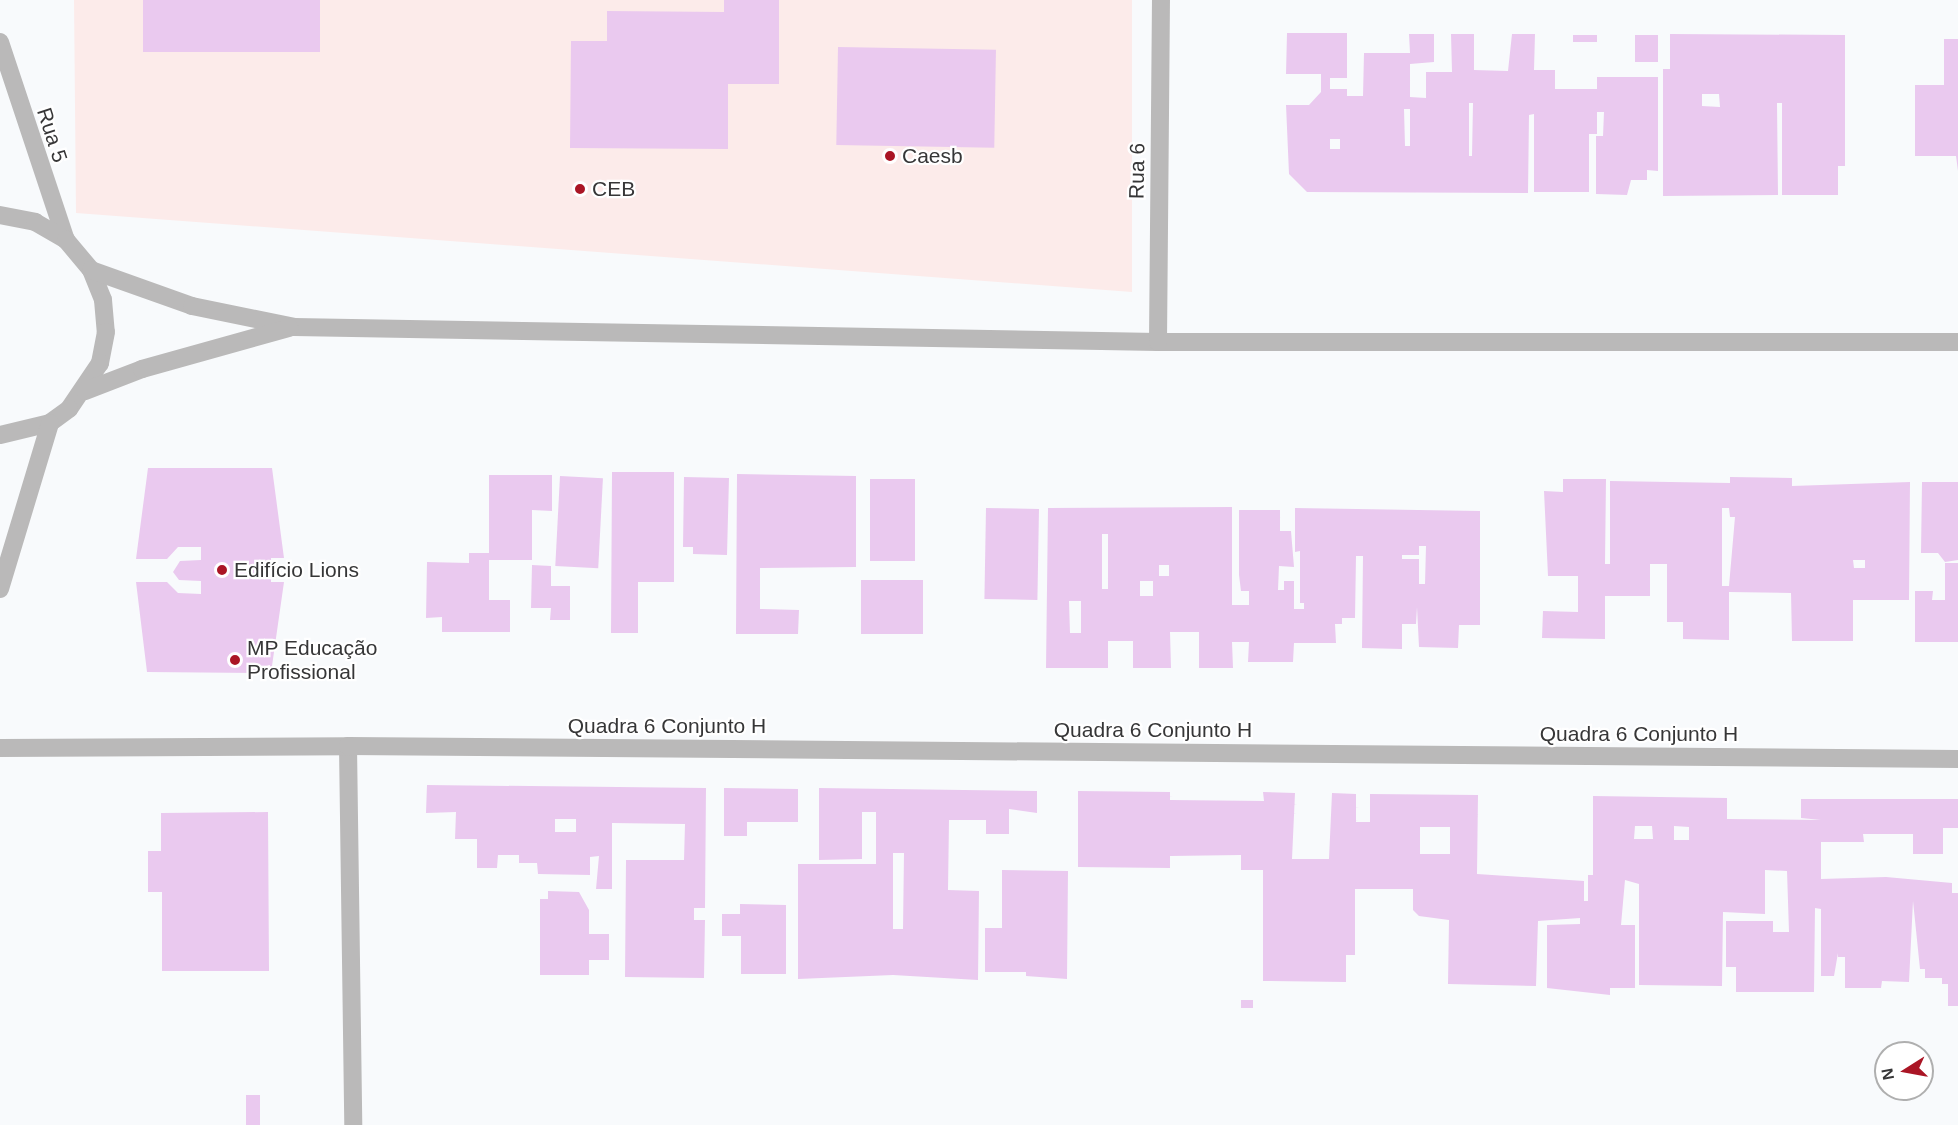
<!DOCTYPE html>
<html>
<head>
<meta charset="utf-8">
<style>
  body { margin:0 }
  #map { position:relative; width:1958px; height:1125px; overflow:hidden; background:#f8fafc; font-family:Helvetica,sans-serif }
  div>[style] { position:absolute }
  .commercial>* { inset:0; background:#fcebea }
  .building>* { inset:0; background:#eac9ef; transform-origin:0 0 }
  .minor>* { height:18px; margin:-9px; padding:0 9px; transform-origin:9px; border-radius:9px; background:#bab9b9 }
  .tertiary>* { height:18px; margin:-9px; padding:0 9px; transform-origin:9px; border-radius:9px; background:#bab9b9 }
  .dots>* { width:16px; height:16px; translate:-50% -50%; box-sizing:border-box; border:3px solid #fff; border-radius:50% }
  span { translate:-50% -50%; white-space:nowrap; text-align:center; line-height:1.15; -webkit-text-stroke:4.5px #fff; paint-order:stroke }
  .street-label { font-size:21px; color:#363637 }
  .poi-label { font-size:21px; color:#363637 }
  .left { translate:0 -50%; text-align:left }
  .north { position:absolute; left:1874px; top:1041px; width:60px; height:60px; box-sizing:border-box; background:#fff; border:2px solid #afafaf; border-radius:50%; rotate:259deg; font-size:16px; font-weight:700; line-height:24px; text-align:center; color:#363637 }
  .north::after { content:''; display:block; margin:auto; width:21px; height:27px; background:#aa1525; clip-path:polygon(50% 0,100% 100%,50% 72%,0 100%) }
</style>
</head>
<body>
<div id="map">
  <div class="commercial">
    <i style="clip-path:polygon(74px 0,1132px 0,1132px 292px,76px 213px)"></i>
  </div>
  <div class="building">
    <i style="left:143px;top:0;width:177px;height:52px"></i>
    <i style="clip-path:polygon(724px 0,779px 0,779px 84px,728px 84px,728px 149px,570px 148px,571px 41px,607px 41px,607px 11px,724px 12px)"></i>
    <i style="clip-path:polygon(evenodd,1287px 33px,1347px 33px,1347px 78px,1330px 78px,1330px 89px,1347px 89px,1347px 96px,1363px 96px,1364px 53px,1410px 53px,1409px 34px,1434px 34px,1434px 62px,1410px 64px,1410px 97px,1426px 98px,1426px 72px,1452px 72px,1451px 34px,1474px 34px,1474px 70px,1508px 71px,1512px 34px,1535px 34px,1534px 70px,1555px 70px,1555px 89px,1597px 89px,1597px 77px,1658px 77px,1658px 171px,1647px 170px,1647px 180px,1631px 180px,1627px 195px,1596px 194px,1596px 136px,1603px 136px,1604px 112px,1597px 112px,1597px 134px,1589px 134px,1589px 192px,1534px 192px,1534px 114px,1529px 115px,1528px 193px,1307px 192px,1289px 174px,1286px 105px,1309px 105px,1321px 92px,1321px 74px,1286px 74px,1287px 33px,1469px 103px,1473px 103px,1472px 156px,1469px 156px,1469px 103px,1287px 33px,1404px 109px,1410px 109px,1410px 146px,1405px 146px,1404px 109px,1287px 33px,1330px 139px,1340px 139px,1340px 149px,1330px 149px,1330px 139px)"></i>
    <i style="clip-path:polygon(evenodd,1670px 34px,1845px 35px,1845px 166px,1838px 166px,1838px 195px,1782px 195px,1782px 103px,1777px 103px,1778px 195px,1663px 196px,1663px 69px,1670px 69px,1670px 34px,1702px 94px,1719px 94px,1720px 107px,1702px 106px,1702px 94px)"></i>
    <i style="left:1573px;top:35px;width:24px;height:7px"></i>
    <i style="left:1635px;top:35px;width:23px;height:27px"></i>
    <i style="clip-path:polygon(1944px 39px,1958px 39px,1958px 171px,1956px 156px,1915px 156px,1915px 85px,1944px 85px)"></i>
    <i style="left:838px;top:47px;width:158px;height:98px;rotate:1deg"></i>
    <i style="clip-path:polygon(148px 468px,272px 468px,284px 558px,271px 558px,271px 582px,284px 582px,271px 673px,147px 672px,136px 582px,167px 582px,178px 593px,201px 594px,201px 581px,179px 580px,173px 572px,180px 561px,201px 560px,201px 547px,178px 547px,167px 559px,136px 559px)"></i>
    <i style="clip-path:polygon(612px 472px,674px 472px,674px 582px,638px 582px,638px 633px,611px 633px)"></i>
    <i style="clip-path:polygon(737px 474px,856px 476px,856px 567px,760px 568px,760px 609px,799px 610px,798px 634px,736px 634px)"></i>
    <i style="clip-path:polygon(489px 475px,552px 475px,552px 511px,532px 510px,532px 560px,489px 560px,489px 600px,510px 600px,510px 632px,442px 632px,442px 617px,426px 618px,427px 562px,469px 563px,469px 553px,489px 553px)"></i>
    <i style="left:560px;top:476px;width:43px;height:90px;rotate:3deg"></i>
    <i style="clip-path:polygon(684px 477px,729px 478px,727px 555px,693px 554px,693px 547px,683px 547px)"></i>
    <i style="clip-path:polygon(evenodd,1730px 477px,1792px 478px,1792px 486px,1910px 482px,1909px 600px,1853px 600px,1853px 641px,1792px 641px,1791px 593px,1729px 592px,1729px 640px,1683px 639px,1683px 622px,1667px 622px,1667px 564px,1650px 564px,1650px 596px,1605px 596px,1605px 639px,1542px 638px,1543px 611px,1578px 612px,1578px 576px,1548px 576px,1544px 491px,1563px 492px,1563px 479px,1606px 479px,1605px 564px,1610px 564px,1610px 481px,1730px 483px,1730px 477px,1722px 508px,1729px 508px,1730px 517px,1735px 517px,1729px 586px,1722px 586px,1722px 508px,1730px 477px,1853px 560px,1865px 560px,1865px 568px,1854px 568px,1853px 560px)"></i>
    <i style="left:870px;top:479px;width:45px;height:82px"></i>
    <i style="clip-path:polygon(1922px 482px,1958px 482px,1958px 560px,1945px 562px,1938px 553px,1921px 553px)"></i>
    <i style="clip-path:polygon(evenodd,1232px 507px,1232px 605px,1249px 605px,1249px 591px,1241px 591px,1239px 575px,1239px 510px,1280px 510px,1280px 531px,1291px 531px,1294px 567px,1279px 566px,1278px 590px,1284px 590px,1284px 581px,1294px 581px,1294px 609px,1304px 609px,1304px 603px,1300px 603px,1300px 551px,1295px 552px,1295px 508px,1480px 511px,1480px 625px,1459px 625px,1458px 648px,1419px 647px,1417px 607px,1416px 624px,1402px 624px,1402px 649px,1362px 648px,1363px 556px,1356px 556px,1355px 618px,1342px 618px,1342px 624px,1335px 624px,1336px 643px,1294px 643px,1293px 662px,1248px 662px,1249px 642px,1232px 642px,1233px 668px,1199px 668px,1199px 632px,1170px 632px,1171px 668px,1133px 668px,1133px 641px,1108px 641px,1108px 668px,1046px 668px,1048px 508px,1232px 507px,1102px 534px,1108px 534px,1108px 589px,1102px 589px,1102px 534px,1232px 507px,1419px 546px,1426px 546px,1425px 584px,1419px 584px,1419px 559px,1402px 559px,1402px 555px,1419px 555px,1419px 546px,1232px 507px,1159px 565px,1169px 565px,1169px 576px,1159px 576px,1159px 565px,1232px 507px,1140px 581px,1153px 581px,1153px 596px,1140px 596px,1140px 581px,1232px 507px,1069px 601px,1081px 601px,1081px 633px,1070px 633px,1069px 601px)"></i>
    <i style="left:986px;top:508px;width:53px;height:91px;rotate:1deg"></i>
    <i style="clip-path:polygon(1945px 563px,1958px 563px,1958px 642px,1915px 642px,1915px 591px,1933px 591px,1932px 600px,1945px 600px)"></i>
    <i style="clip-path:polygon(532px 565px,551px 566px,551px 586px,570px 586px,570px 620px,550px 620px,551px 608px,531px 608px)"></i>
    <i style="left:861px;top:580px;width:62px;height:54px"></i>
    <i style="clip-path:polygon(evenodd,427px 785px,706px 788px,705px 908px,694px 908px,694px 920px,705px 920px,704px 978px,625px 977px,626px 860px,684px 860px,685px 824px,612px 823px,612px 889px,596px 889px,599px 856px,590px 857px,590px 875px,538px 874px,537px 863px,519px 863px,519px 855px,498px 855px,497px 868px,477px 868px,477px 839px,455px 839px,456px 812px,426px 813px,427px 785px,555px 819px,576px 819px,576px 832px,555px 832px,555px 819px)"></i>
    <i style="clip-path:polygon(724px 788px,798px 789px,798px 822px,747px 822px,747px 836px,724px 836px)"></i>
    <i style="clip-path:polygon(evenodd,819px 788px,1037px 791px,1037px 813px,1009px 809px,1009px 834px,986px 834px,986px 820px,949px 820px,948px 890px,979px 891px,978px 980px,893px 975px,798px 979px,798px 864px,876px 864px,876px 812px,862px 812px,862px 859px,819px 860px,819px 788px,893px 853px,904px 853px,903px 929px,893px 929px,893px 853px)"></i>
    <i style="clip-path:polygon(evenodd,1078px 791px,1170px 792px,1170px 800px,1264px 801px,1263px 792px,1295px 793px,1292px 859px,1329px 859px,1332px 793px,1356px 794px,1356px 822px,1370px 822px,1370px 794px,1478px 795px,1477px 874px,1584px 881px,1584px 901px,1588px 901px,1588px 875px,1593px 875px,1593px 796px,1727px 798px,1727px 819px,1821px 820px,1801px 818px,1801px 799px,1958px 799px,1958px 828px,1943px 828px,1943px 854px,1913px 854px,1913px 834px,1863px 834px,1864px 842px,1821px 842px,1821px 879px,1886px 877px,1952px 883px,1952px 893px,1958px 893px,1958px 1006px,1948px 1006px,1948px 984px,1942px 984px,1942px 978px,1925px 978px,1925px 969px,1920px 969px,1913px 901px,1909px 982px,1882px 981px,1881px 988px,1845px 988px,1845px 957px,1838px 957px,1838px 953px,1834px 976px,1821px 976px,1821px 909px,1815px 908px,1814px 992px,1736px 992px,1736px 967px,1726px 967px,1726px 921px,1773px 921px,1773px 932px,1789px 932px,1787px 871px,1765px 870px,1765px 914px,1723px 912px,1722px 986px,1639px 985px,1639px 884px,1625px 880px,1621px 925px,1635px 925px,1635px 988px,1610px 988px,1610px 995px,1547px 988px,1547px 925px,1580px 924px,1580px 918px,1538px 921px,1536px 986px,1448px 984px,1449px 920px,1419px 916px,1413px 910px,1413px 889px,1355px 889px,1355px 955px,1346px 955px,1346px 982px,1263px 981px,1263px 870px,1241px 870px,1241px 855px,1170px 856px,1170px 868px,1078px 867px,1078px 791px,1635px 826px,1652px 826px,1653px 839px,1634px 839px,1635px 826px,1078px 791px,1674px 826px,1689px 827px,1689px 840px,1674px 840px,1674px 826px,1078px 791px,1420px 827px,1450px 827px,1450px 854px,1420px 854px,1420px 827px)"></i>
    <i style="clip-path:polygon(268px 812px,269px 971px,162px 971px,162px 892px,148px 892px,148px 851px,161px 851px,161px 813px)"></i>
    <i style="clip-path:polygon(1002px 870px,1068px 871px,1067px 979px,1026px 976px,1026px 972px,985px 972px,985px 928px,1002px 928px)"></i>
    <i style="clip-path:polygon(548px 891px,579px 892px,589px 910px,589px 934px,609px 934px,609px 960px,589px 960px,589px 975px,540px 975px,540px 899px,548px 899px)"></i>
    <i style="clip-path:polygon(740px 904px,786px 905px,786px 974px,741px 974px,741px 936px,722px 936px,722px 914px,740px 914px)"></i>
    <i style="left:1241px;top:1000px;width:12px;height:8px"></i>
    <i style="left:246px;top:1095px;width:14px;height:30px"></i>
  </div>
  <div class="minor">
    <i style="left:348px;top:746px;width:379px;rotate:89.2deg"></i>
    <i style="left:0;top:748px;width:348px;rotate:-0.3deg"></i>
    <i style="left:348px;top:746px;width:1610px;rotate:0.46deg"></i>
  </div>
  <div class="tertiary">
    <i style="left:0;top:42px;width:209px;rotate:71.6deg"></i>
    <i style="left:0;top:215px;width:36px;rotate:11deg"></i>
    <i style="left:35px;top:222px;width:36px;rotate:30deg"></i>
    <i style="left:66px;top:240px;width:39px;rotate:50deg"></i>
    <i style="left:91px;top:270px;width:32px;rotate:68deg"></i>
    <i style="left:103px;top:300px;width:32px;rotate:85deg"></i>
    <i style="left:106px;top:332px;width:32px;rotate:101deg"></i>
    <i style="left:100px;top:363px;width:55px;rotate:124deg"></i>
    <i style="left:69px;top:409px;width:24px;rotate:144deg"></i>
    <i style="left:50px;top:423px;width:51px;rotate:166.5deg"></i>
    <i style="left:91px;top:270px;width:107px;rotate:19.6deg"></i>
    <i style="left:192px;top:306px;width:104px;rotate:11.6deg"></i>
    <i style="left:294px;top:327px;width:864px;rotate:0.99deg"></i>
    <i style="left:1158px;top:342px;width:800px"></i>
    <i style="left:1158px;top:342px;width:342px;rotate:-89.5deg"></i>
    <i style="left:85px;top:391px;width:61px;rotate:-21.1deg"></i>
    <i style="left:142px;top:369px;width:153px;rotate:-15.6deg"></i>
    <i style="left:0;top:589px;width:173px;rotate:-73.2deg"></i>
  </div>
  <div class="dots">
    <i style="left:890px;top:156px;background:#aa1525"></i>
    <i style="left:580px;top:189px;background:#aa1525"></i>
    <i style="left:222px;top:570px;background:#aa1525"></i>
    <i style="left:235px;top:660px;background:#aa1525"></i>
  </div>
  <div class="street-label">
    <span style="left:52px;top:135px;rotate:72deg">Rua 5</span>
    <span style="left:1137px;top:171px;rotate:-89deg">Rua 6</span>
    <span style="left:667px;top:726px">Quadra 6 Conjunto H</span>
    <span style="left:1153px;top:730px">Quadra 6 Conjunto H</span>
    <span style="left:1639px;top:734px">Quadra 6 Conjunto H</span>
  </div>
  <div class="poi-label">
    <span class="left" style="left:902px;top:156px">Caesb</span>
    <span class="left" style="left:592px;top:189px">CEB</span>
    <span class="left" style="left:234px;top:570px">Edifício Lions</span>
    <span class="left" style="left:247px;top:660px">MP Educação<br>Profissional</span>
  </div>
  <div class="north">N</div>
</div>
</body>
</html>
